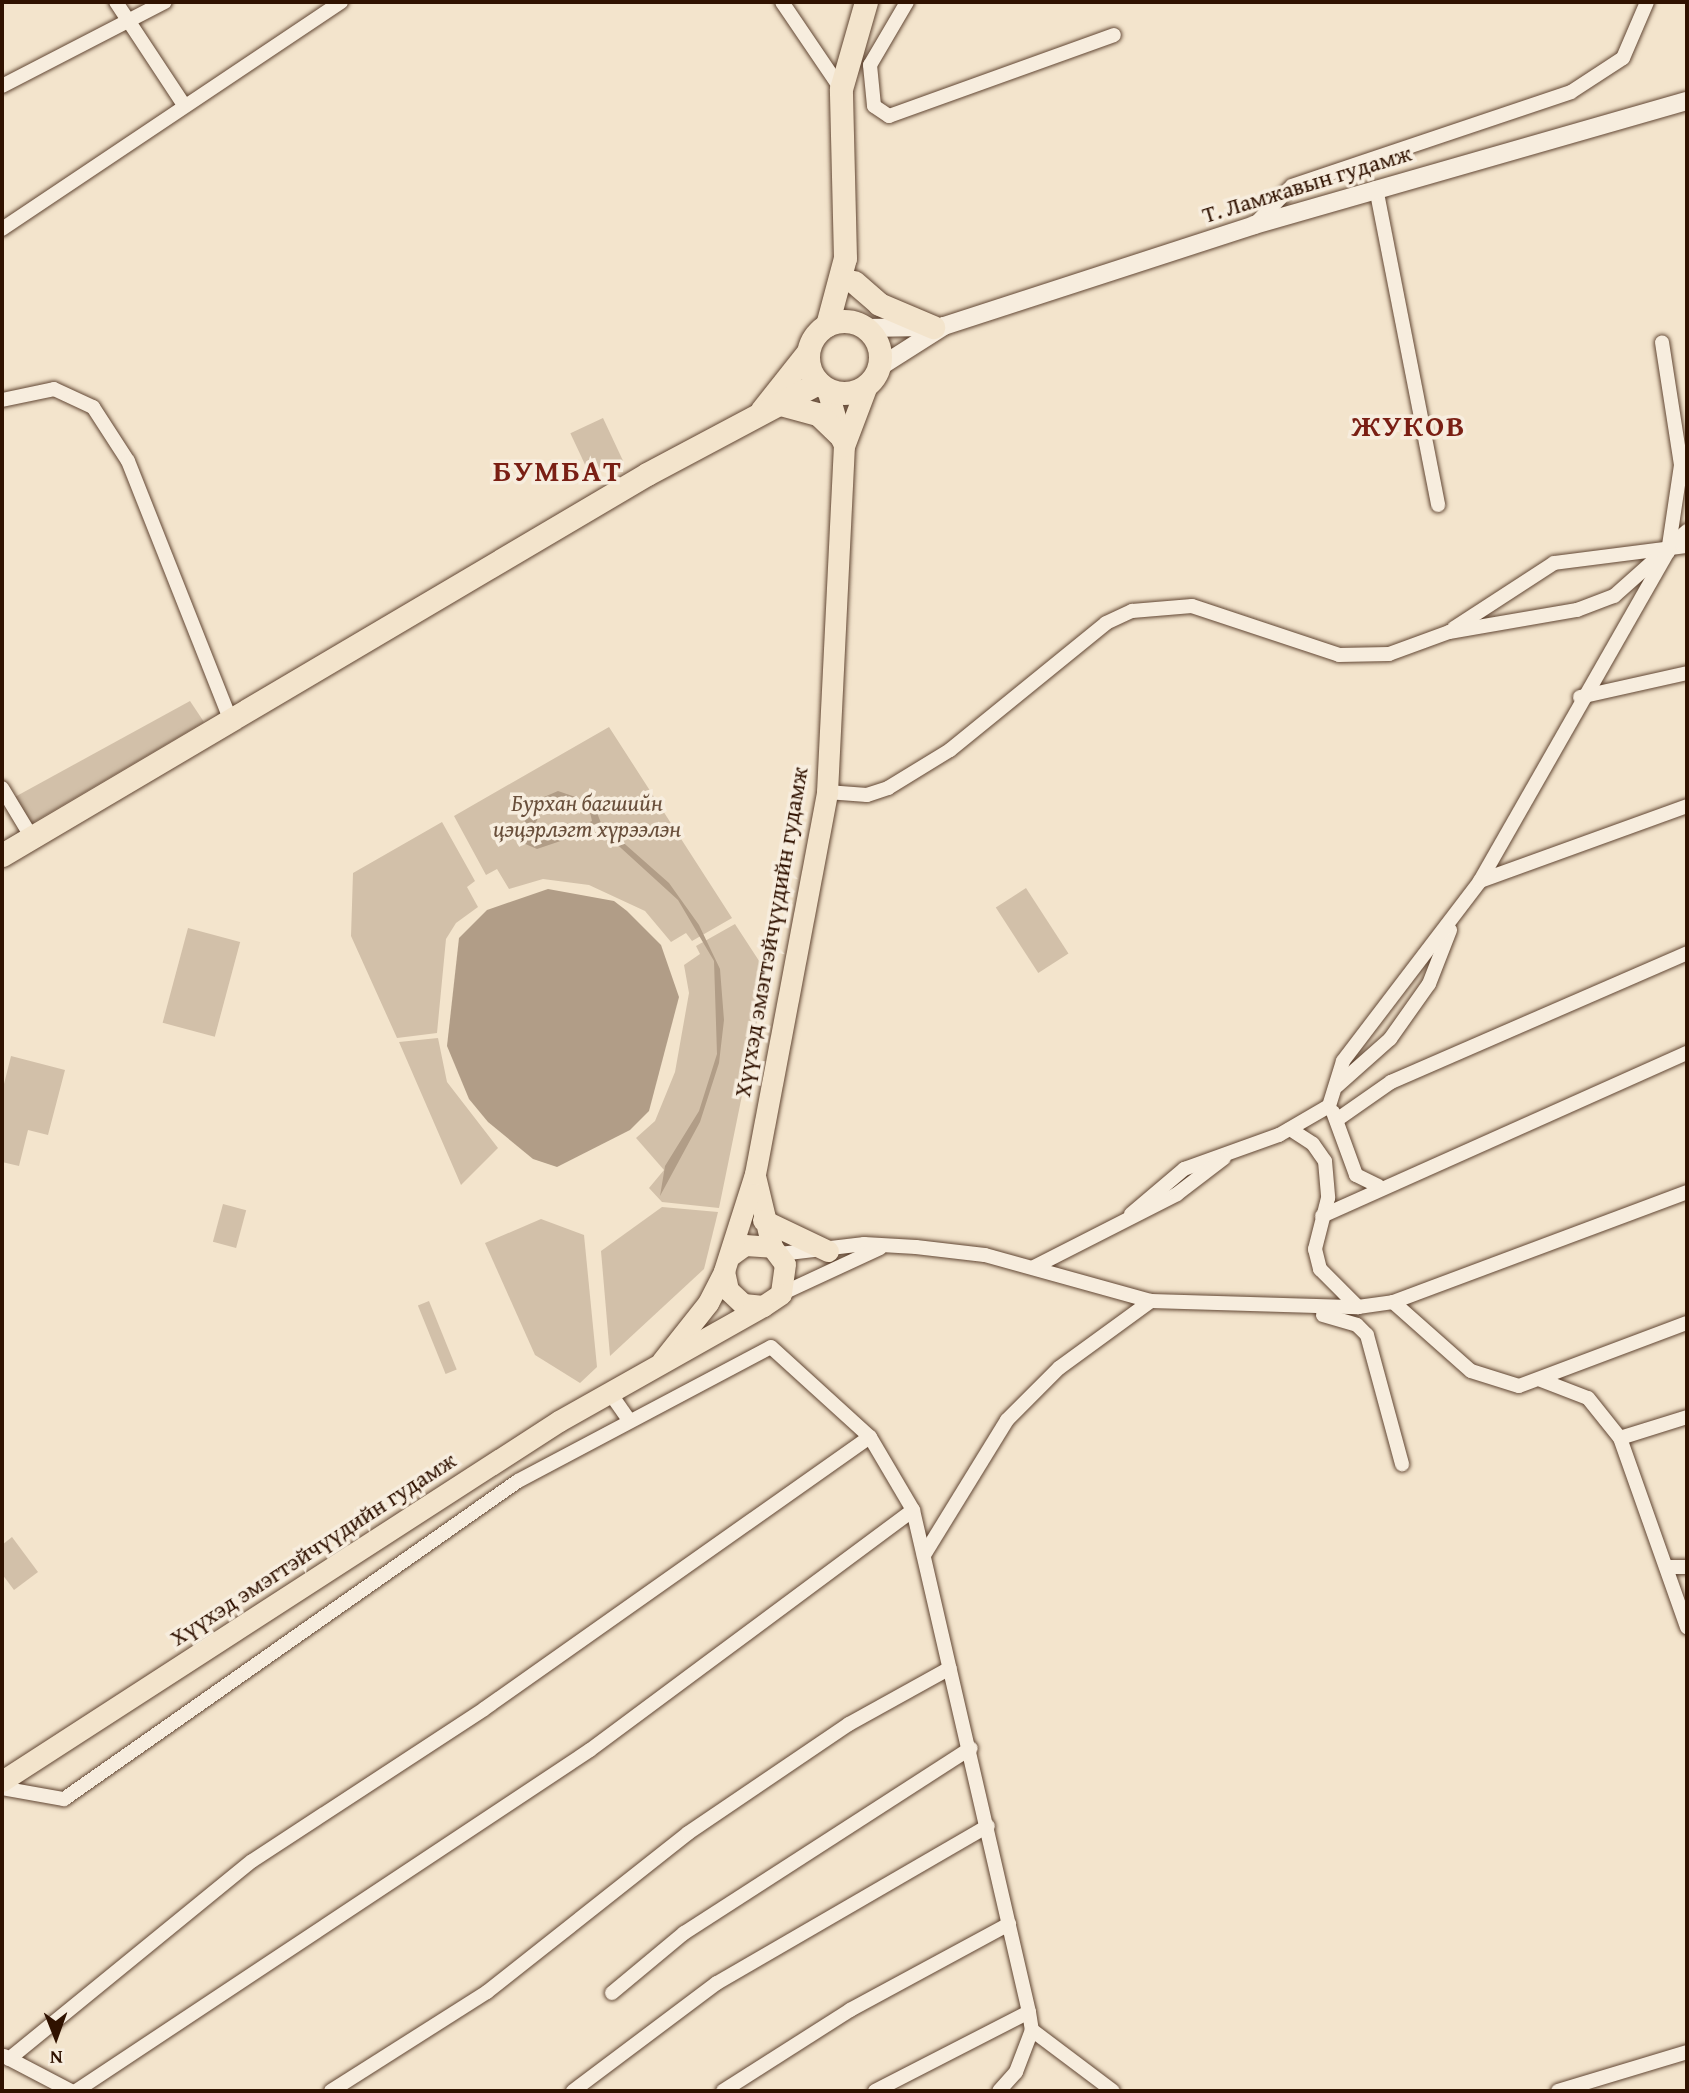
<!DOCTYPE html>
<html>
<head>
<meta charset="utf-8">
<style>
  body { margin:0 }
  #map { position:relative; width:1689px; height:2093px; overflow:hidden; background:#f3e4cc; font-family:"Gentium Book Plus",serif }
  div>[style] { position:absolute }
  .green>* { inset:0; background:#d2c0a9; transform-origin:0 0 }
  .water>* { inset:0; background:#b19d87 }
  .roads { filter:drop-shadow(0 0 2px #614633) drop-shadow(0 0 2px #614633) }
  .minor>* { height:14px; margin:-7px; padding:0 7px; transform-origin:7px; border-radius:7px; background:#f7edde }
  .tertiary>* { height:18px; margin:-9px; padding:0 9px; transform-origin:9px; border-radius:9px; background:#f7edde }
  .primary>* { height:21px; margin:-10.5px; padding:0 10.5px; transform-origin:10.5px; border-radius:10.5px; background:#f3e4cc }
  .trunk>* { height:23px; margin:-11.5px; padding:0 11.5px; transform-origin:11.5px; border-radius:11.5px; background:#f3e4cc }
  .trunk>.ring { margin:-11.5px; padding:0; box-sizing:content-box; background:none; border:23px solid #f3e4cc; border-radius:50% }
  span { translate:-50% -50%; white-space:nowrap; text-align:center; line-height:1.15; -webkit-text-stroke:7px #f7edde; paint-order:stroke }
  .street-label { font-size:23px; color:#301200 }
  .park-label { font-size:23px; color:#694f3b; font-style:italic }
  .district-label { font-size:30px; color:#7a1f14; font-weight:700; letter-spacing:2px }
  .frame { position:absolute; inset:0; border:4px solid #301200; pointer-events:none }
  .north { position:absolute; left:21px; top:2002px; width:70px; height:70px; -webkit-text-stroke:5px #f7edde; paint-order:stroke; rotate:179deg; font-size:19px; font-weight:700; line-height:28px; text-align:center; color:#301200 }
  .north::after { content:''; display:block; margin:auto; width:24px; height:32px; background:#301200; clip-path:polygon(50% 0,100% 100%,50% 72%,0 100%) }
</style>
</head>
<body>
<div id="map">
  <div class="green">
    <i style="left:603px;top:418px;width:47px;height:36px;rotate:65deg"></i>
    <i style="clip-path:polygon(190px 701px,204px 722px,29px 825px,13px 798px)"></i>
    <i style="clip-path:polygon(609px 727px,732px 918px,692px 941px,686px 933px,671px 942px,645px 911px,589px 885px,543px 879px,509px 889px,497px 869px,486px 875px,454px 816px)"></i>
    <i style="clip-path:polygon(442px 822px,475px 881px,467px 887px,478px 907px,456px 923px,446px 939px,437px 1033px,397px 1038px,351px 936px,353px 873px)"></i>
    <i style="left:1026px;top:888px;width:78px;height:36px;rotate:57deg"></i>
    <i style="clip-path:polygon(735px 924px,767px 973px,719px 1208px,662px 1202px,649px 1188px,664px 1170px,636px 1138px,655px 1121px,675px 1072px,689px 993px,684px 965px,700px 954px,696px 946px)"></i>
    <i style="left:188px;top:928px;width:54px;height:98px;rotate:15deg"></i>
    <i style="clip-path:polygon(438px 1038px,447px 1082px,498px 1148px,461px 1185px,399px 1042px)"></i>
    <i style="clip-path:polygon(11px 1056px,65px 1070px,48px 1135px,28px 1130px,19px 1166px,2px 1162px,2px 1092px)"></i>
    <i style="left:223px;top:1204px;width:24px;height:39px;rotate:15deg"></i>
    <i style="clip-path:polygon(662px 1207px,718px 1212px,704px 1269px,610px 1356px,601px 1251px)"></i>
    <i style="clip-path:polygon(541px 1219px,584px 1235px,597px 1367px,580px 1383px,535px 1355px,485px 1243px)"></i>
    <i style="left:429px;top:1301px;width:74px;height:12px;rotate:68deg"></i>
    <i style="clip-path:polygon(12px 1537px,38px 1572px,14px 1590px,2px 1574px,2px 1545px)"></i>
  </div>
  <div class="water">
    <i style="clip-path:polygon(evenodd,558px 791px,593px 803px,601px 823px,669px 883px,699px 925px,720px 969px,724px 1020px,719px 1063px,700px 1122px,660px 1196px,665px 1166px,699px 1111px,717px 1054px,714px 961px,678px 900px,599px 828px,537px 849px,523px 843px,521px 828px,537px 800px,558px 791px,550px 797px,589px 808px,592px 821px,555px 838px,528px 836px,550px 797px)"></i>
    <i style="clip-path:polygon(548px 889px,614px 901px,627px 911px,661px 945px,679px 997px,649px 1111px,630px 1130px,557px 1167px,533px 1159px,488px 1122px,469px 1099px,447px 1046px,459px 938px,487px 910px)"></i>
  </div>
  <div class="roads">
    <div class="minor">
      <i style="left:116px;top:2px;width:123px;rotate:56.6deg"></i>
      <i style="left:782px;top:2px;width:105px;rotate:55.9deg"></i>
      <i style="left:907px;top:2px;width:73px;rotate:120.4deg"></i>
      <i style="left:870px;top:65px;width:41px;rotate:84.4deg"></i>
      <i style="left:874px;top:106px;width:18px;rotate:34deg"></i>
      <i style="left:889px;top:116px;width:239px;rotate:-19.8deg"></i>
      <i style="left:2px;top:86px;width:183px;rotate:-27.3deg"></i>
      <i style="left:1376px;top:188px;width:323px;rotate:78.9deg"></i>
      <i style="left:1254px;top:225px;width:54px;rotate:-45.7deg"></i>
      <i style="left:1292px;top:186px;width:294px;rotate:-18.6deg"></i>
      <i style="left:1571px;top:92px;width:62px;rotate:-33.2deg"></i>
      <i style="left:1623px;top:58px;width:61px;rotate:-66.8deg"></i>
      <i style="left:2px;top:229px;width:408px;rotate:-33.8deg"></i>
      <i style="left:2px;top:400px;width:53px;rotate:-11.9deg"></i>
      <i style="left:54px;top:389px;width:43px;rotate:24.8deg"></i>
      <i style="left:93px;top:407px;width:64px;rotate:57.1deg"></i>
      <i style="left:128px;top:461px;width:277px;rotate:68.4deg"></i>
      <i style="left:1454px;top:628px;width:119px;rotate:-33deg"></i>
      <i style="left:1554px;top:563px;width:134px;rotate:-7.3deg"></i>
      <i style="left:1580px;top:697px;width:110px;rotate:-12.6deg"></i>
      <i style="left:2px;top:788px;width:58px;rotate:59deg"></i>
      <i style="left:827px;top:792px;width:40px;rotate:4.3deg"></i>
      <i style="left:867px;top:795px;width:22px;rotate:-18deg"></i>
      <i style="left:888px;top:788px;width:73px;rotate:-31.5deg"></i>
      <i style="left:950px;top:750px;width:201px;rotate:-39.1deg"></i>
      <i style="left:1106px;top:623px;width:29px;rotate:-25deg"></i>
      <i style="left:1132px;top:611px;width:60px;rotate:-4.8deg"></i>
      <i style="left:1192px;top:606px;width:155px;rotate:18.4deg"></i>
      <i style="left:1339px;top:655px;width:50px;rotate:-1.1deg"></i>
      <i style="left:1389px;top:654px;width:64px;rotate:-20.1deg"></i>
      <i style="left:1449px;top:632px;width:130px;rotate:-9.8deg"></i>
      <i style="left:1577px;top:610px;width:40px;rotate:-21deg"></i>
      <i style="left:1614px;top:596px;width:98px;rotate:-41.7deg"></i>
      <i style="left:1480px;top:881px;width:220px;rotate:-19.9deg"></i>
      <i style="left:1337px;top:1086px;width:71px;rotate:-41.6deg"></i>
      <i style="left:1390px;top:1039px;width:67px;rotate:-54.7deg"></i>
      <i style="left:1429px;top:984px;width:58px;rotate:-68.7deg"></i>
      <i style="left:1333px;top:1112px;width:67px;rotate:69.9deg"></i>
      <i style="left:1356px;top:1175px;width:25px;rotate:26deg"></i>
      <i style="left:1338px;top:1119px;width:65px;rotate:-34.9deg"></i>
      <i style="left:1391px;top:1082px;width:323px;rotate:-23.5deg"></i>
      <i style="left:1290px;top:1129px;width:27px;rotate:33deg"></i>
      <i style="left:1313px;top:1144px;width:21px;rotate:55deg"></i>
      <i style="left:1325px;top:1161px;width:37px;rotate:85deg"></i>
      <i style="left:1328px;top:1198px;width:53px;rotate:104.3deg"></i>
      <i style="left:1315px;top:1249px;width:21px;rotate:76deg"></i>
      <i style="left:1320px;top:1269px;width:54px;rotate:45deg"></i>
      <i style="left:1131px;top:1214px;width:70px;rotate:-40.3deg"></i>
      <i style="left:1184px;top:1169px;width:101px;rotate:-19.7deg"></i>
      <i style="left:1279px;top:1135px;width:58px;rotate:-30.1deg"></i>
      <i style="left:1329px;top:1106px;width:47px;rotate:-72.7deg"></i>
      <i style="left:1343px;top:1061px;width:226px;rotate:-52.7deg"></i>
      <i style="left:1480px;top:881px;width:379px;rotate:-60.3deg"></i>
      <i style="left:1668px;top:552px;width:88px;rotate:-81.5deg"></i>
      <i style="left:1681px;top:465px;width:124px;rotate:-98.8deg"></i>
      <i style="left:1322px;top:1216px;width:400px;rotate:-24.1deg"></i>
      <i style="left:780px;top:1254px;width:85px;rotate:-6.8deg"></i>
      <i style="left:864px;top:1244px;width:52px;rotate:3.3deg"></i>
      <i style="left:916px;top:1247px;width:69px;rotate:6.6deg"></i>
      <i style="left:985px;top:1255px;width:172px;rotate:15.5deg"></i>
      <i style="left:1151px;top:1301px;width:207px;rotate:1.7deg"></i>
      <i style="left:1358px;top:1307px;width:35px;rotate:-8deg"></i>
      <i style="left:1393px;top:1302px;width:314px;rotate:-20.5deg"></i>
      <i style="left:1034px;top:1267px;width:161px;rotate:-27deg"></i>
      <i style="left:1177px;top:1194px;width:59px;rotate:-37.5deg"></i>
      <i style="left:781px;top:1294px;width:109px;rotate:-24.9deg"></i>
      <i style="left:1393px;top:1302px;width:104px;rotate:41.5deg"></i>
      <i style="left:1471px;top:1371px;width:50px;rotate:17.4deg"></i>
      <i style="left:1519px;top:1386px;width:179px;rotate:-20.6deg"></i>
      <i style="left:1323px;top:1315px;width:35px;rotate:16deg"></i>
      <i style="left:1357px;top:1325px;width:14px;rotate:45deg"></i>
      <i style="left:1367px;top:1335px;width:134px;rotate:74.8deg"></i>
      <i style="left:1541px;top:1380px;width:50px;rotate:21deg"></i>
      <i style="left:1588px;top:1398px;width:51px;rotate:51.3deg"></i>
      <i style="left:1620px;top:1438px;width:70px;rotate:-17.4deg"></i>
      <i style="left:610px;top:1393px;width:33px;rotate:55deg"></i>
      <i style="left:1620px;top:1438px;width:201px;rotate:70.5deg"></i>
      <i style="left:924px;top:1555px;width:158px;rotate:-58.4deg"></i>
      <i style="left:1007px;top:1420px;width:74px;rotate:-45deg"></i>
      <i style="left:1059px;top:1368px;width:114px;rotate:-36.1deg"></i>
      <i style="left:1667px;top:1567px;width:20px"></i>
      <i style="left:2px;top:1788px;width:63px;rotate:10.1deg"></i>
      <i style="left:64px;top:1799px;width:554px;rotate:-35.01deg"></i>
      <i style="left:518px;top:1481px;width:286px;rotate:-27.9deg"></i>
      <i style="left:771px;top:1347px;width:134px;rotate:42.3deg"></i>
      <i style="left:870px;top:1437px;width:85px;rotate:59.5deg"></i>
      <i style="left:913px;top:1510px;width:515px;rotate:76.99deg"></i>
      <i style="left:1029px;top:2012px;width:18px;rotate:81deg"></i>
      <i style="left:1032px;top:2030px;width:45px;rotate:110.9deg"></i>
      <i style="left:1016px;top:2072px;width:25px;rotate:132deg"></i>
      <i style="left:612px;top:1993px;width:94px;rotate:-39.8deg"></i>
      <i style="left:684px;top:1933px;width:341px;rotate:-32.8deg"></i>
      <i style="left:1032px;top:2030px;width:101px;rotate:37deg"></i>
      <i style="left:4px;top:2056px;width:76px;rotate:27.6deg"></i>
      <i style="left:9px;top:2059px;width:313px;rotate:-39.2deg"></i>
      <i style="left:252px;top:1861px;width:277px;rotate:-33.2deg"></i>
      <i style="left:484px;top:1709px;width:472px;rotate:-35.2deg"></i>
      <i style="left:76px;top:2091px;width:617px;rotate:-33.56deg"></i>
      <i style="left:590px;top:1750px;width:402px;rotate:-36.6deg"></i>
      <i style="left:331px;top:2091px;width:185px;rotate:-32.4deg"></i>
      <i style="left:487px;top:1992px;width:256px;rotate:-38.3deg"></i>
      <i style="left:688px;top:1833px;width:194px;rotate:-34.1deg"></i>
      <i style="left:849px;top:1724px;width:115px;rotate:-29deg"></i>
      <i style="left:573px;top:2091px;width:180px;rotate:-36.9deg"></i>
      <i style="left:717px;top:1983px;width:313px;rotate:-30.1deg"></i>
      <i style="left:723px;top:2091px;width:151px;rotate:-32.5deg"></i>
      <i style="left:850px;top:2010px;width:181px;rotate:-28.4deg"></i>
      <i style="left:875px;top:2091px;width:173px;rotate:-27.2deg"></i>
      <i style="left:1558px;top:2091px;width:135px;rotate:-16.8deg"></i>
    </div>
    <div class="tertiary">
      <i style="left:866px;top:328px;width:61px;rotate:-0.9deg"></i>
      <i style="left:878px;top:368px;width:78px;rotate:-32.5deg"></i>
      <i style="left:944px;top:326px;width:326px;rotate:-18deg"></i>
      <i style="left:1254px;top:225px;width:450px;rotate:-16deg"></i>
    </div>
    <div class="primary">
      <i style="left:827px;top:389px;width:54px;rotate:73.9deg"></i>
      <i style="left:755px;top:1176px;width:73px;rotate:76.5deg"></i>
      <i style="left:763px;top:1220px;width:72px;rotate:25.5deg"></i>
      <i style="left:731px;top:1255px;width:17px;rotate:-36deg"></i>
      <i style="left:745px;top:1245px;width:27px;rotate:4deg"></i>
      <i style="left:772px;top:1247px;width:21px;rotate:53deg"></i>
      <i style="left:785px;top:1264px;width:30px;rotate:98deg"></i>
      <i style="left:781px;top:1294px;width:22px;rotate:146deg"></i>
      <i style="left:763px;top:1306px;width:20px;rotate:-174deg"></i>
      <i style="left:743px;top:1304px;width:21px;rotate:-137deg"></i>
      <i style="left:728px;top:1290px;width:19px;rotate:-102deg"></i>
      <i style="left:724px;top:1271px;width:102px;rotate:-72.3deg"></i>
      <i style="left:755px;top:1174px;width:389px;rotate:-79.3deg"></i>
      <i style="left:827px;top:792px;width:346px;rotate:-87.2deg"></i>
      <i style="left:844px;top:446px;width:65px;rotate:-69.3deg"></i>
      <i style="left:662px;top:1361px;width:74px;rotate:-51.6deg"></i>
      <i style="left:708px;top:1303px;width:36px;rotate:-63deg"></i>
      <i style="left:2px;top:1781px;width:663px;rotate:-32.88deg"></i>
      <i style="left:559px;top:1421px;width:234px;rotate:-29.4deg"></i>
    </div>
    <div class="trunk">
      <i style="left:854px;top:282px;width:33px;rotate:41deg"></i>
      <i style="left:879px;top:304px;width:59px;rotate:23.1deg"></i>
      <i class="ring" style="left:808px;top:321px;width:49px;height:49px"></i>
      <i style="left:827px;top:325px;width:69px;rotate:-75deg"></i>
      <i style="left:845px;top:258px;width:169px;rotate:-91.4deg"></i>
      <i style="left:841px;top:89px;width:91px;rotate:-74deg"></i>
      <i style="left:780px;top:404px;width:39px;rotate:15deg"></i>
      <i style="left:818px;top:414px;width:32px;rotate:44deg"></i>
      <i style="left:762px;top:410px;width:74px;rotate:-51.6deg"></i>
      <i style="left:2px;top:855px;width:749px;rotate:-30.57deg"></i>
      <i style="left:647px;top:474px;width:194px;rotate:-28deg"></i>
    </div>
  </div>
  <div class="street-label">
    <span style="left:1307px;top:184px;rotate:-17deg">Т. Ламжавын гудамж</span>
    <span style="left:771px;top:932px;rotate:-80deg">Хүүхэд эмэгтэйчүүдийн гудамж</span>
    <span style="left:313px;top:1549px;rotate:-33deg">Хүүхэд эмэгтэйчүүдийн гудамж</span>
  </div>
  <div class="park-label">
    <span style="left:587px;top:816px">Бурхан багшийн<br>цэцэрлэгт хүрээлэн</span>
  </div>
  <div class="district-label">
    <span style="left:1409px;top:425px">ЖУКОВ</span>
    <span style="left:558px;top:470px">БУМБАТ</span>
  </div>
  <div class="frame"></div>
  <div class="north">N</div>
</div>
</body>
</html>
